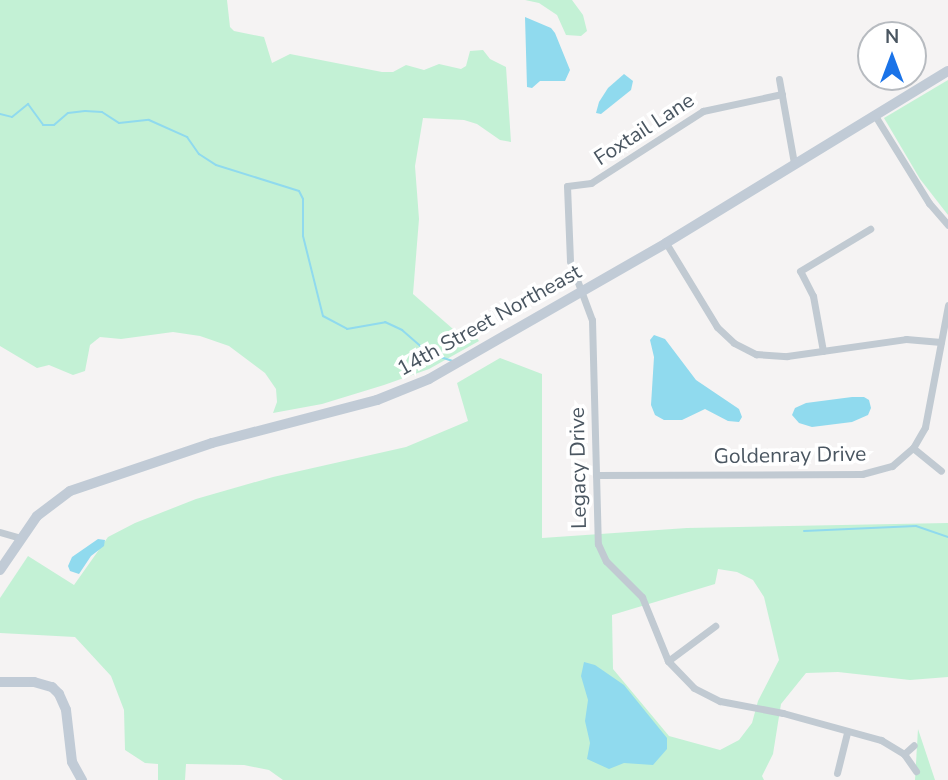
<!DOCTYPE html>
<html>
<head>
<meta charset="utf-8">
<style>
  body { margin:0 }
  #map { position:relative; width:948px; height:780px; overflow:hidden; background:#f5f3f3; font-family:"Nunito Sans",sans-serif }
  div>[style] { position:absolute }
  .green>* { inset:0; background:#c3f1d5 }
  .water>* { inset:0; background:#90daee }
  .stream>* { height:2px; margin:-1px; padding:0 1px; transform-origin:1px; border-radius:1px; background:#90daee }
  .street>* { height:7px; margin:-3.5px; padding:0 3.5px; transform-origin:3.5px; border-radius:3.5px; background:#c1cad2 }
  .secondary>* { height:10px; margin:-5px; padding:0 5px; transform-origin:5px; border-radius:5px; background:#c1cbd6 }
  span { translate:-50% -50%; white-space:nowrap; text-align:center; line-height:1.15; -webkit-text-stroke:7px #fff; paint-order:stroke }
  .street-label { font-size:21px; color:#4a5661 }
  .north { position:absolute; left:857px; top:21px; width:70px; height:70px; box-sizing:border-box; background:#fff; border:2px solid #b7bbc0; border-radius:50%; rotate:0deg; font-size:19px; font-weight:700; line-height:28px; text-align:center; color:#4a5661 }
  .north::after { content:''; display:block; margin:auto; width:24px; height:32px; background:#1a73e8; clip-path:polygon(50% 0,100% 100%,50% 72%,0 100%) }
</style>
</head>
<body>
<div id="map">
  <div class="green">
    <i style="clip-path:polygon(0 0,227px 0,230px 27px,234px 31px,264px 37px,272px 63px,290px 54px,382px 72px,393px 72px,406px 65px,424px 70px,439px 64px,461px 69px,466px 66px,470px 51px,483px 50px,490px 59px,506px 67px,511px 142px,500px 140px,477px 124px,464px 120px,423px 118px,415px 166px,419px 219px,413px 294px,461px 336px,472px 331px,479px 341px,429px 369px,384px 385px,322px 404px,273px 413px,277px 402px,276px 389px,265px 373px,229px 346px,200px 336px,173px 332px,121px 339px,100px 337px,90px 345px,85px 371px,73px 375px,49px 365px,37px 368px,0 346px)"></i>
    <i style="clip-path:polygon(525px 0,572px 0,583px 15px,587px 31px,581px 36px,566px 35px,557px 15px,539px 3px)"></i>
    <i style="clip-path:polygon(948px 80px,948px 215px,920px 179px,884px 118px)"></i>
    <i style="clip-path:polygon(evenodd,500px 358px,542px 374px,542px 538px,687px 528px,948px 523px,948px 677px,910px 680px,838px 672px,806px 673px,781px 704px,773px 754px,762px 776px,764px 780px,283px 780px,269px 770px,244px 765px,186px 764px,185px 780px,158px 780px,158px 764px,145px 763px,125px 750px,124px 710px,111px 676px,75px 637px,0 633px,0 598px,28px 556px,74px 585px,108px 537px,135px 523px,196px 499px,273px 477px,406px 447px,468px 421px,457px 383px,500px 358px,718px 569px,737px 572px,753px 580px,764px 597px,779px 660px,758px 701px,752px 723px,739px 740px,720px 750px,669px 736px,613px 669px,612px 615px,715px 584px,718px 569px)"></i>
    <i style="clip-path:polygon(918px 729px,935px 780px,915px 780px)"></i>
  </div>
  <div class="water">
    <i style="clip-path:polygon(525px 17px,551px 28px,555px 33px,570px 70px,565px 81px,540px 81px,532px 88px,527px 87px)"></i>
    <i style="clip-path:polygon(624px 74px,633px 81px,631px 90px,601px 114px,596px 113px,599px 102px,608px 88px)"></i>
    <i style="clip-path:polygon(654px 335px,665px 339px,696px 380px,739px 409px,742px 417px,739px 422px,728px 421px,705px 409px,682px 420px,664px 420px,655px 415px,651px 405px,654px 357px,650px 340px)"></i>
    <i style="clip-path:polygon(852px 397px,864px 397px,869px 400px,871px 408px,868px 415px,852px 422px,812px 427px,799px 423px,792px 415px,795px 408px,806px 403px)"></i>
    <i style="clip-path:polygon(98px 539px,105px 540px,104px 546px,91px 556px,79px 574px,70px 571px,68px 566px,72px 557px)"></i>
    <i style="clip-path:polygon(584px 662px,595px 665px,624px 685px,667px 738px,667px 749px,653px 765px,624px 763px,609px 769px,587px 759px,590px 743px,585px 721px,588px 700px,581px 676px)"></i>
  </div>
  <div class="stream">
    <i style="left:0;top:114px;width:12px;rotate:14deg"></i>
    <i style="left:12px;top:117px;width:21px;rotate:-39deg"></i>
    <i style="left:28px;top:104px;width:26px;rotate:54deg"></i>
    <i style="left:43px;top:125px;width:11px"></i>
    <i style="left:54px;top:125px;width:18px;rotate:-41deg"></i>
    <i style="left:68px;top:113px;width:17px;rotate:-7deg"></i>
    <i style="left:85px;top:111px;width:17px;rotate:3deg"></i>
    <i style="left:102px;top:112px;width:20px;rotate:33deg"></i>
    <i style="left:119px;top:123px;width:30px;rotate:-6deg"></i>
    <i style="left:149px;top:120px;width:42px;rotate:24.1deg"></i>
    <i style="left:187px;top:137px;width:21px;rotate:55deg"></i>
    <i style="left:199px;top:154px;width:20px;rotate:33deg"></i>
    <i style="left:216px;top:165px;width:87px;rotate:17.4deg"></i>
    <i style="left:299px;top:191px;width:9px;rotate:63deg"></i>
    <i style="left:303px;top:199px;width:37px;rotate:90deg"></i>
    <i style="left:303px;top:236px;width:82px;rotate:76deg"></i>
    <i style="left:323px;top:316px;width:27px;rotate:28deg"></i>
    <i style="left:347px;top:329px;width:39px;rotate:-10deg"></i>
    <i style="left:385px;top:322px;width:19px;rotate:25deg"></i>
    <i style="left:402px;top:330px;width:35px;rotate:41deg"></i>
    <i style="left:428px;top:353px;width:26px;rotate:18deg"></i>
    <i style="left:804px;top:531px;width:112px;rotate:-2.6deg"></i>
    <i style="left:916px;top:526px;width:34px;rotate:19deg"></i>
  </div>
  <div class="street">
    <i style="left:779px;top:79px;width:85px;rotate:79.9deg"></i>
    <i style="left:782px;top:94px;width:81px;rotate:167.9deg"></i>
    <i style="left:703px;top:111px;width:133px;rotate:147.3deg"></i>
    <i style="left:591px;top:183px;width:24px;rotate:173deg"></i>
    <i style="left:567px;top:186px;width:75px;rotate:87.7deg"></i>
    <i style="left:570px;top:261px;width:63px;rotate:69.6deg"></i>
    <i style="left:592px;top:320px;width:224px;rotate:88.5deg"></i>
    <i style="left:598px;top:544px;width:19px;rotate:65deg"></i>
    <i style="left:606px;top:561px;width:51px;rotate:45deg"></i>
    <i style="left:642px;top:597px;width:69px;rotate:67.9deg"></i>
    <i style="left:668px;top:661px;width:37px;rotate:46deg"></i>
    <i style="left:694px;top:688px;width:29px;rotate:27deg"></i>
    <i style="left:720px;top:701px;width:64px;rotate:10.8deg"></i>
    <i style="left:783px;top:713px;width:102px;rotate:15.4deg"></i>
    <i style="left:881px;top:740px;width:27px;rotate:31deg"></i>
    <i style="left:904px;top:754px;width:21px;rotate:55deg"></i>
    <i style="left:874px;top:114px;width:105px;rotate:58.3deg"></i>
    <i style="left:929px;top:203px;width:29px;rotate:49deg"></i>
    <i style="left:666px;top:243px;width:98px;rotate:58.7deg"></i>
    <i style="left:717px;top:327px;width:23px;rotate:43deg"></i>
    <i style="left:734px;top:343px;width:25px;rotate:27deg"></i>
    <i style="left:756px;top:354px;width:31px;rotate:4deg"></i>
    <i style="left:787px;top:356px;width:120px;rotate:-8.1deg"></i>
    <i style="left:906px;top:339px;width:35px;rotate:5deg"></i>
    <i style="left:823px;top:351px;width:56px;rotate:-100.3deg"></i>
    <i style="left:813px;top:296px;width:28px;rotate:-117deg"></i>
    <i style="left:800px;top:271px;width:82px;rotate:-31deg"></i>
    <i style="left:913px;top:448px;width:36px;rotate:39deg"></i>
    <i style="left:596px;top:475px;width:266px;rotate:-0.2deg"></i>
    <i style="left:862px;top:474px;width:31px;rotate:-15deg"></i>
    <i style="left:892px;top:466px;width:28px;rotate:-41deg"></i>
    <i style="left:913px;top:448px;width:24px;rotate:-60deg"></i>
    <i style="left:925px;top:427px;width:124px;rotate:-79.3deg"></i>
    <i style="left:0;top:532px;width:22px;rotate:16deg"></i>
    <i style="left:668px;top:661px;width:59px;rotate:-36.7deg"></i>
    <i style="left:904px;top:754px;width:13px;rotate:-42deg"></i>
    <i style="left:837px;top:773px;width:41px;rotate:-76deg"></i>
  </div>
  <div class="secondary">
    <i style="left:0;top:570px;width:65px;rotate:-55.6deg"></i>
    <i style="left:37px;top:516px;width:41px;rotate:-37.1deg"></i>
    <i style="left:70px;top:491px;width:150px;rotate:-18.7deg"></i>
    <i style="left:212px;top:443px;width:171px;rotate:-14.6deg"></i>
    <i style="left:377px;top:400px;width:56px;rotate:-22deg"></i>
    <i style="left:429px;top:379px;width:273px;rotate:-29.8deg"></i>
    <i style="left:666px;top:243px;width:330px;rotate:-31.4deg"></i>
    <i style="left:0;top:682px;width:34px"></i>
    <i style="left:34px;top:682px;width:19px;rotate:16deg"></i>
    <i style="left:52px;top:687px;width:10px;rotate:45deg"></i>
    <i style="left:59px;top:694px;width:17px;rotate:66deg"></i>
    <i style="left:66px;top:710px;width:52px;rotate:83.4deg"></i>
    <i style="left:72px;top:762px;width:21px;rotate:61deg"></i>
  </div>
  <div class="street-label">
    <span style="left:644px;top:129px;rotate:-33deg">Foxtail Lane</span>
    <span style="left:489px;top:320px;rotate:-29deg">14th Street Northeast</span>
    <span style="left:790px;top:455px;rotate:-1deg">Goldenray Drive</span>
    <span style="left:578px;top:468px;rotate:-91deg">Legacy Drive</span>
  </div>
  <div class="north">N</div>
</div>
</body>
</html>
